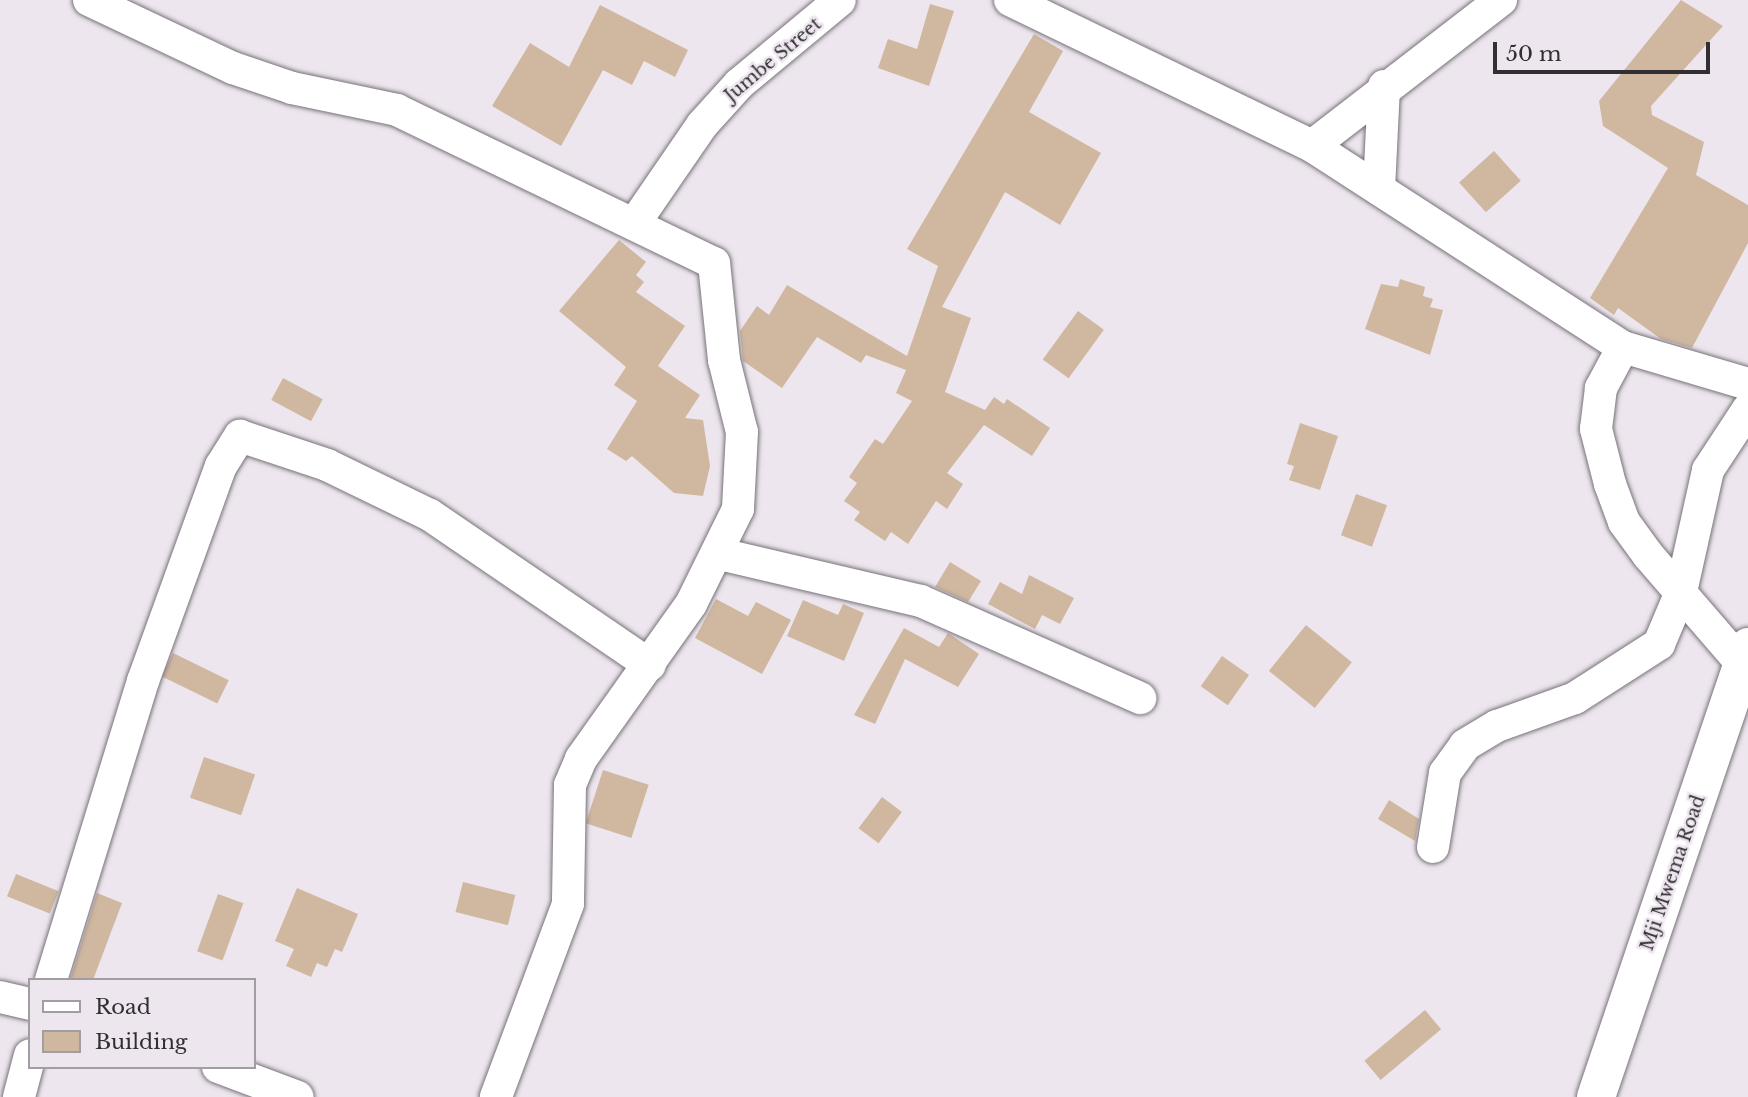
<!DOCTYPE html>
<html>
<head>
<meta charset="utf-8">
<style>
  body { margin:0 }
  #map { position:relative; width:1748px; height:1097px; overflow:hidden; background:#ede6ee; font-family:"Libre Baskerville",serif }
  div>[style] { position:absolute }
  .building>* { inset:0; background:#d0b7a0; transform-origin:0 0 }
  .roads { filter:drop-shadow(0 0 2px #787279) drop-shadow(0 0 2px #787279) }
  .minor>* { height:32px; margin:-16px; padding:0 16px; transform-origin:16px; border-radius:16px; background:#fff }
  .major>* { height:38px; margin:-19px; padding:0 19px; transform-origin:19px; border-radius:19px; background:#fff }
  span { translate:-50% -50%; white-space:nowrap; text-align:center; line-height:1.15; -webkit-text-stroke:5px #ede6ee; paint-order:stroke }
  .street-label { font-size:18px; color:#322f33 }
  .legend { position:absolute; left:28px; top:978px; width:228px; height:91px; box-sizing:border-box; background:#ede6ee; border:2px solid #a29da3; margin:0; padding:9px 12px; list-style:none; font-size:21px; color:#322f33 }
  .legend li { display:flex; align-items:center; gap:14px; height:35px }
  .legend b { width:35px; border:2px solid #a29da3 }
  .scale { position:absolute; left:1493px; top:42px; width:217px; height:32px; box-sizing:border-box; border:4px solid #322f33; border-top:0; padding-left:9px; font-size:21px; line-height:24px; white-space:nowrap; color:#322f33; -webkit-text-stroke:5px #ede6ee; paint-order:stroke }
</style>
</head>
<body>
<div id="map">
  <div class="building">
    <i style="clip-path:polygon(1681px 0,1723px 26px,1651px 106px,1652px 115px,1704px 142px,1696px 175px,1748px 205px,1748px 243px,1692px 348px,1661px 339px,1618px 308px,1614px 315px,1590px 298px,1668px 168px,1603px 126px,1599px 101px)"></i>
    <i style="clip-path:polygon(930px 4px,954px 11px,929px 86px,878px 68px,888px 39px,917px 49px)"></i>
    <i style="clip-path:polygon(600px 5px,688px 50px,675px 77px,644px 61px,632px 85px,603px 70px,561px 146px,492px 106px,530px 43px,569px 67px)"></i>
    <i style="clip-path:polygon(1034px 34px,1063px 51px,1029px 112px,1101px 153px,1060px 225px,1005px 192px,942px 307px,971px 318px,945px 392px,985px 410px,994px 397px,1004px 404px,1007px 399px,1050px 428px,1032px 456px,984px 425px,947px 473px,963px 484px,947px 509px,936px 501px,908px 544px,891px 532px,885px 541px,854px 520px,860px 512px,844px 501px,857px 483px,849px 477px,875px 439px,883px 444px,912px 401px,896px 393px,906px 370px,866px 355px,861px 363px,817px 337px,782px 388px,743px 361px,740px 331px,757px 306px,769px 315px,787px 285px,907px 356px,938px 266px,907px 249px)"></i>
    <i style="left:1494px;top:151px;width:40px;height:47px;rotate:48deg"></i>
    <i style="clip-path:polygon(619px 240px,646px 262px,636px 275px,644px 282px,636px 292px,685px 326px,658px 366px,700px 395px,685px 418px,703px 420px,710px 466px,703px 496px,674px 493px,632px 456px,626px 461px,607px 449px,637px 401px,614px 385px,626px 367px,559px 311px)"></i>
    <i style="clip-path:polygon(1400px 279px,1425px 287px,1423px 296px,1433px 299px,1430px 307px,1443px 310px,1430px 355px,1365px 329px,1381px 284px,1398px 287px)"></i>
    <i style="left:1078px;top:311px;width:32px;height:60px;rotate:36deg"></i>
    <i style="left:283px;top:378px;width:45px;height:25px;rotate:28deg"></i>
    <i style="clip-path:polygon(1300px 423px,1338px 436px,1320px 490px,1289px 480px,1294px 466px,1287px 464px)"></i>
    <i style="left:1356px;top:494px;width:33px;height:44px;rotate:20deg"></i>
    <i style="clip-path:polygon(950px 562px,981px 581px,968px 602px,935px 587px)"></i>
    <i style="clip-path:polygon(1029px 575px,1074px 598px,1060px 624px,1042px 615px,1035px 629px,988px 604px,1000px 582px,1022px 594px)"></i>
    <i style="clip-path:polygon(716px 599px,748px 616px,756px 602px,791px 620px,762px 674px,695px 638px)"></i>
    <i style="clip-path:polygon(803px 600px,838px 615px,843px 604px,864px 613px,844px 661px,787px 636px)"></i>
    <i style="left:1306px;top:625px;width:59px;height:59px;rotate:39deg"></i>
    <i style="clip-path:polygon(904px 628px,939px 647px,948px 633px,979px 654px,958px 687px,905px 659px,875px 724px,854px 715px)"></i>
    <i style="left:173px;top:653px;width:62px;height:26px;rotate:26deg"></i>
    <i style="left:1222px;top:656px;width:33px;height:37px;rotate:35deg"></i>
    <i style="left:204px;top:757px;width:54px;height:43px;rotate:19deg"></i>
    <i style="left:603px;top:770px;width:48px;height:56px;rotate:18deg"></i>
    <i style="left:882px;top:797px;width:25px;height:39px;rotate:37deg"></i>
    <i style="clip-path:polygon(1389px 800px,1419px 819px,1415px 841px,1378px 819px)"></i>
    <i style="left:16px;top:874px;width:46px;height:24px;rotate:22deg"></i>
    <i style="left:463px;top:882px;width:54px;height:31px;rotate:14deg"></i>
    <i style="clip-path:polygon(297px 888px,358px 914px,342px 952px,335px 949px,327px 967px,317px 963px,311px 977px,286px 966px,294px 949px,275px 941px)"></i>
    <i style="clip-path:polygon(97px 893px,122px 903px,93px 980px,70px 980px)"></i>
    <i style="left:218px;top:894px;width:27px;height:61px;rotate:20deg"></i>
    <i style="left:1425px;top:1010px;width:25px;height:79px;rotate:50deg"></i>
  </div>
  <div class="roads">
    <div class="minor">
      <i style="left:89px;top:0;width:159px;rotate:25.3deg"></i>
      <i style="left:233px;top:68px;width:62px;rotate:18.7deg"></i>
      <i style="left:292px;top:88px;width:107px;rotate:11.8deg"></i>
      <i style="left:397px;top:110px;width:352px;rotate:25.8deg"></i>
      <i style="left:714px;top:263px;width:98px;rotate:84.1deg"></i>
      <i style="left:724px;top:360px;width:74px;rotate:76deg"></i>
      <i style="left:742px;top:432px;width:77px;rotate:93deg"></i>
      <i style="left:738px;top:509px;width:106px;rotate:116.3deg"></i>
      <i style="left:691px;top:604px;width:190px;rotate:125.4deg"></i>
      <i style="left:581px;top:759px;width:28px;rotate:113deg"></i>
      <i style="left:570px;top:785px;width:119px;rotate:91deg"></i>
      <i style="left:568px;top:904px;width:206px;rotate:110.5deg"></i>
      <i style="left:1010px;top:0;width:335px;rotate:25.8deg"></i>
      <i style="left:1312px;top:146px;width:370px;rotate:32.9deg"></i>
      <i style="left:1623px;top:347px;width:130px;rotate:16.5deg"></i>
      <i style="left:1312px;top:146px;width:239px;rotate:-37.7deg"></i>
      <i style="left:1379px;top:189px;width:103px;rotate:-87.2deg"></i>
      <i style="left:634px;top:224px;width:120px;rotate:-55.5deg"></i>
      <i style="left:702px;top:125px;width:55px;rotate:-47.9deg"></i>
      <i style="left:739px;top:84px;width:131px;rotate:-39.7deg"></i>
      <i style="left:1623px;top:347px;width:47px;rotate:118.2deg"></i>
      <i style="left:1601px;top:388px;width:41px;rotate:97deg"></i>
      <i style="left:1596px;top:429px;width:57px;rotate:75.7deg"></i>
      <i style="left:1610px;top:484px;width:40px;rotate:69.8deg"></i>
      <i style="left:1624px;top:522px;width:41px;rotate:54deg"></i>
      <i style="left:1648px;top:555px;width:144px;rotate:49.2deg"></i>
      <i style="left:720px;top:554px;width:206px;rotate:13.2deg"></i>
      <i style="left:921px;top:601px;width:240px;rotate:23.9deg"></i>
      <i style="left:1433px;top:847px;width:75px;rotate:-80.8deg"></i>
      <i style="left:1445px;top:773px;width:34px;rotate:-54deg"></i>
      <i style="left:1465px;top:745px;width:37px;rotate:-31deg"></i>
      <i style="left:1497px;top:726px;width:83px;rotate:-19.7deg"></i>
      <i style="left:1575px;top:698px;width:100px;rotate:-32.7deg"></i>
      <i style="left:1659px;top:644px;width:56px;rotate:-67.1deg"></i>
      <i style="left:1681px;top:592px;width:125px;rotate:-77.5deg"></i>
      <i style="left:1708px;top:470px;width:73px;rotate:-56.7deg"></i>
      <i style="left:51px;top:980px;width:313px;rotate:-72.9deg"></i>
      <i style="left:143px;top:681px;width:229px;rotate:-70.1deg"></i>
      <i style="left:221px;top:466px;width:36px;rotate:-58deg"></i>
      <i style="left:240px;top:436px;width:92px;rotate:18.4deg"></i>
      <i style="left:327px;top:465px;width:114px;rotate:25.9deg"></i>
      <i style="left:430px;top:515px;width:266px;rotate:34.3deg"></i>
      <i style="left:0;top:997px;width:31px;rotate:13deg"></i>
      <i style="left:218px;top:1067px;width:85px;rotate:20.6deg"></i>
      <i style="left:19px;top:1097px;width:43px;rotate:-75.3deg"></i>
    </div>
    <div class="major">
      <i style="left:1596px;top:1097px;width:475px;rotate:-71.3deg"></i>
    </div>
  </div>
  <div class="street-label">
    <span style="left:773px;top:60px;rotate:-40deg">Jumbe Street</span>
    <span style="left:1673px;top:873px;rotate:-71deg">Mji Mwema Road</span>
  </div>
  <ul class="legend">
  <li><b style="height:9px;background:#fff"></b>Road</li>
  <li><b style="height:19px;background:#d0b7a0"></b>Building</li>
  </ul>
  <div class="scale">50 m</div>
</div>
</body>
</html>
